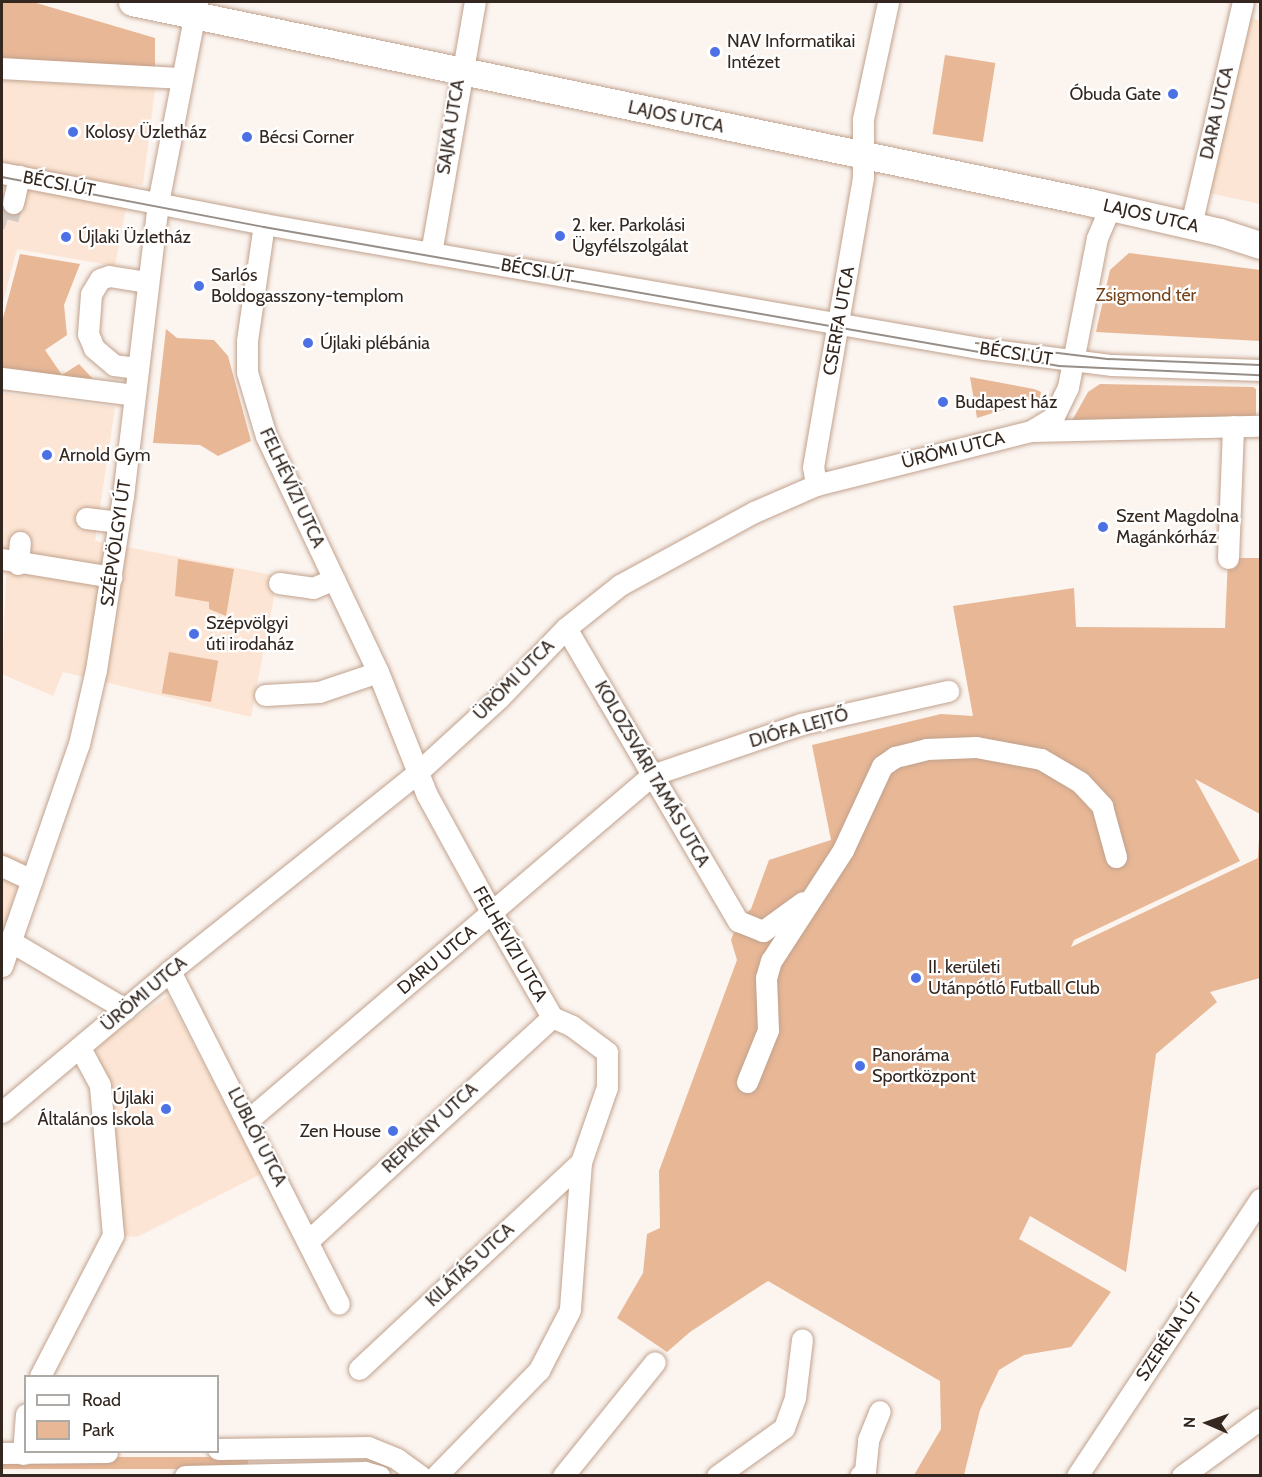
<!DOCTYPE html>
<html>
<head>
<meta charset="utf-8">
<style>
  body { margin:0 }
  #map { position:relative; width:1262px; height:1477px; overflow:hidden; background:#fbf4ef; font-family:Cabin,sans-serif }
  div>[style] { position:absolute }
  .built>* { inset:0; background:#fce5d4 }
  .green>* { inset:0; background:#e7b796; transform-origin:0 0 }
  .minor-tunnel>* { height:21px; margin-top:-10.5px; transform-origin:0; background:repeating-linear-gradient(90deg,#d3cbc5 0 21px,transparent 0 31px) }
  .roads { filter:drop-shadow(0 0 2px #c1a28d) drop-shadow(0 0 2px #c1a28d) }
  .minor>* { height:21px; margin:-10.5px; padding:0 10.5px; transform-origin:10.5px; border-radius:10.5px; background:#fff }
  .major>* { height:27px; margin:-13.5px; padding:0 13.5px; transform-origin:13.5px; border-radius:13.5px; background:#fff }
  .tram>* { height:1.5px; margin:-0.75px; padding:0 0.75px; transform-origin:0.75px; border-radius:0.75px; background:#978e87 }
  .dots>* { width:16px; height:16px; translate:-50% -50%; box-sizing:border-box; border:3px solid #fff; border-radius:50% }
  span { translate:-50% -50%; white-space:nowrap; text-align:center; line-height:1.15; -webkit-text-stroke:4.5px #fff; paint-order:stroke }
  .poi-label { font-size:18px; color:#33271f }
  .left { translate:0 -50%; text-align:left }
  .right { translate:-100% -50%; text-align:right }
  .street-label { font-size:18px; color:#33271f }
  .park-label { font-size:18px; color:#75431a }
  .frame { position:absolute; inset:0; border:3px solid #33271f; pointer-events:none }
  .legend { position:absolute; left:24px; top:1375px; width:195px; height:78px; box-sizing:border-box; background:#fff; border:2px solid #ada9a5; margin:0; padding:8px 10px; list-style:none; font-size:18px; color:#33271f }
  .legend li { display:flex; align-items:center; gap:12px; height:30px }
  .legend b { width:30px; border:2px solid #ada9a5 }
  .north { position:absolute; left:1178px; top:1393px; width:60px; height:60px; -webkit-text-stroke:4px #fff; paint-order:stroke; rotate:272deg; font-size:16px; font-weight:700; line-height:24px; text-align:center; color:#33271f }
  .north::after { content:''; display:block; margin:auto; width:21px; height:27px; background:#33271f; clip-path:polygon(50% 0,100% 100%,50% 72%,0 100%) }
</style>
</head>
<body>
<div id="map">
  <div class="built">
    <i style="clip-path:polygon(1248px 16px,1260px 21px,1260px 204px,1209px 193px)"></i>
    <i style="clip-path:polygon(2px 80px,155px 89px,143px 185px,130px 185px,115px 266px,17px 249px,2px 306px)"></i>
    <i style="clip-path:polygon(2px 393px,115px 407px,95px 541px,278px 576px,251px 717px,63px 672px,53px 696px,2px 674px,7px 561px,2px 559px)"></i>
    <i style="clip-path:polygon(2px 851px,25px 861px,2px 940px)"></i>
    <i style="clip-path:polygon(168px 996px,261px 1174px,137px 1237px,116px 1235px,96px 1044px)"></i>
  </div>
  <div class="green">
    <i style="clip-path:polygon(2px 2px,33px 2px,155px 38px,155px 72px,2px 64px)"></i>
    <i style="left:945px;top:55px;width:51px;height:80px;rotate:9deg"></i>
    <i style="clip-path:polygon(1129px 253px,1260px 270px,1260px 341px,1096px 332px,1110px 270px)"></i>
    <i style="clip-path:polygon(20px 254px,80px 264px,64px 305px,67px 335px,45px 350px,62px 375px,79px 364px,93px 379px,2px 372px,2px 322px)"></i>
    <i style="clip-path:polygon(166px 329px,177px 338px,214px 340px,228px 356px,251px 441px,218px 456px,200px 445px,153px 443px)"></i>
    <i style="clip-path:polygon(970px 377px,1034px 389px,1041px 392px,1040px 398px,977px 418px)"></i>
    <i style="clip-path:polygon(1100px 384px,1253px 387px,1256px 389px,1256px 419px,1069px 426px,1088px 392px)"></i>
    <i style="clip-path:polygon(1228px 558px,1260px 558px,1260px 814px,1195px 779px,1240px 861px,1074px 940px,1071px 947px,1258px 858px,1260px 820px,1260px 978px,1210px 992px,1217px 1002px,1156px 1054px,1126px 1272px,1030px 1216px,1019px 1239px,1111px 1292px,1071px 1347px,1024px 1355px,999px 1370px,980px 1410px,964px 1475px,914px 1475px,941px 1429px,940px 1381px,768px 1281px,690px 1332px,667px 1352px,617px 1318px,643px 1273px,647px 1234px,660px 1228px,659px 1171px,737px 960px,731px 940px,738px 921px,751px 909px,769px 860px,831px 840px,812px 745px,941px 714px,973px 716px,953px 606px,1074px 588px,1076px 627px,1225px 628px)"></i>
    <i style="clip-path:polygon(178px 559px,234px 569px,226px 616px,209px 609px,209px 602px,175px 596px)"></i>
    <i style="left:169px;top:652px;width:50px;height:42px;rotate:10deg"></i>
    <i style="left:248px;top:1457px;width:12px;height:246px;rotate:90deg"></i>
  </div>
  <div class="minor-tunnel">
    <i style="left:2px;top:217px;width:6px;rotate:18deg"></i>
    <i style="left:8px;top:219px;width:17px;rotate:-73deg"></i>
  </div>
  <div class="roads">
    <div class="minor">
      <i style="left:2px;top:68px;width:180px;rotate:3.2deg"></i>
      <i style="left:2px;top:173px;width:267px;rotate:11deg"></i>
      <i style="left:264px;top:224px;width:732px;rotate:9.84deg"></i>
      <i style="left:985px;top:349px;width:128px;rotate:7.2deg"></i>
      <i style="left:1112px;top:365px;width:148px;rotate:1.9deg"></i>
      <i style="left:13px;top:203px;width:28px;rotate:-77deg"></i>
      <i style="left:264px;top:224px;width:118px;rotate:98.3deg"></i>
      <i style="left:247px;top:341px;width:31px;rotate:90deg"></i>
      <i style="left:247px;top:372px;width:67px;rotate:73.5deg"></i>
      <i style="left:266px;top:436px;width:261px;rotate:64.6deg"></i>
      <i style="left:378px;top:672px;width:132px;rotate:68.3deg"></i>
      <i style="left:427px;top:795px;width:135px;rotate:61.2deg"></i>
      <i style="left:492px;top:913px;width:120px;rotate:60deg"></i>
      <i style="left:552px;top:1017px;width:22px;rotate:24deg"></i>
      <i style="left:572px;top:1026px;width:44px;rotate:36.6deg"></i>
      <i style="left:607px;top:1052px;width:35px;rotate:90deg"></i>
      <i style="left:607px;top:1087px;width:79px;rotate:109.1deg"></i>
      <i style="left:581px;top:1162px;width:148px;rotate:94.3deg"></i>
      <i style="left:570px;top:1310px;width:68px;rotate:117.3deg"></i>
      <i style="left:539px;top:1370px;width:148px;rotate:134.2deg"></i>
      <i style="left:1191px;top:225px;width:229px;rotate:-76.9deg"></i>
      <i style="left:431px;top:253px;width:255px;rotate:-80.1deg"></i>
      <i style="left:137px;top:368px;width:23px;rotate:-173deg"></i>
      <i style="left:114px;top:365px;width:26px;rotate:-140deg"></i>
      <i style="left:94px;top:348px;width:15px;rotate:-113deg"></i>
      <i style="left:88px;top:334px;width:40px;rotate:-85.7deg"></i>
      <i style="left:91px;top:294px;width:17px;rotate:-59deg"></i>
      <i style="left:100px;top:279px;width:9px;rotate:-18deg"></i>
      <i style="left:109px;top:276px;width:39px;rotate:9deg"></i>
      <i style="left:2px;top:378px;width:133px;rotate:7.3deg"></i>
      <i style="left:1032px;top:431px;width:228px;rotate:-1.3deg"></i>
      <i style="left:816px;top:485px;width:18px;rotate:-99deg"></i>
      <i style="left:813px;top:467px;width:294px;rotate:-80.2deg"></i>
      <i style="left:863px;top:177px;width:58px;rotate:-90deg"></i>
      <i style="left:863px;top:119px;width:120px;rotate:-77.9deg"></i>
      <i style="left:86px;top:518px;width:33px;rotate:7deg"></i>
      <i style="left:1228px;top:558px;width:132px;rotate:-87.8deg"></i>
      <i style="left:2px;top:559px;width:111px;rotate:9.3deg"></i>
      <i style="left:18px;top:564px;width:22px;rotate:-85deg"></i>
      <i style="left:279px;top:583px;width:34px;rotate:8deg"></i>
      <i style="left:313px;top:588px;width:23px;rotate:-23deg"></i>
      <i style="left:566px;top:628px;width:340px;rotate:59.6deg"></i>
      <i style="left:738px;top:921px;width:27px;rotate:22deg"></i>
      <i style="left:763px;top:931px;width:49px;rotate:-35.9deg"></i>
      <i style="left:265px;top:695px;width:54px;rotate:-3.2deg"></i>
      <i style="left:319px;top:692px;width:62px;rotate:-18.7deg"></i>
      <i style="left:2px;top:866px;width:33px;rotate:25deg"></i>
      <i style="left:10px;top:941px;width:134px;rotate:30.6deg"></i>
      <i style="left:2px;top:966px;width:235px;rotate:-70.9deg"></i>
      <i style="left:79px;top:744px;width:76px;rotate:-77.1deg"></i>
      <i style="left:96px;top:670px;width:176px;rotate:-81.2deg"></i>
      <i style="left:123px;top:496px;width:295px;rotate:-83.2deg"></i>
      <i style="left:158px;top:203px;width:205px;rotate:-79deg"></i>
      <i style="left:170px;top:971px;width:373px;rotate:63.1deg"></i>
      <i style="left:747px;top:1082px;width:56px;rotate:-68deg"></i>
      <i style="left:768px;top:1030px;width:52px;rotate:-92.2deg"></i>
      <i style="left:766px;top:978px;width:18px;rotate:-74deg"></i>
      <i style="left:771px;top:961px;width:132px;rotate:-57deg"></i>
      <i style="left:843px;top:850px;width:93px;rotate:-65.1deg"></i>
      <i style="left:882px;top:766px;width:16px;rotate:-35deg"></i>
      <i style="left:895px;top:757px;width:32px;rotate:-14deg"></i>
      <i style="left:926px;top:749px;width:50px;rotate:-2.3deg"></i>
      <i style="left:976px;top:747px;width:66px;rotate:10.5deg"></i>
      <i style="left:1041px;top:759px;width:45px;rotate:30.5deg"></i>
      <i style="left:1080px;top:782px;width:33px;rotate:47deg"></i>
      <i style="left:1102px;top:806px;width:53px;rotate:74.6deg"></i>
      <i style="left:2px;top:1112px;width:219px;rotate:-40deg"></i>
      <i style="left:170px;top:971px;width:318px;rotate:-38.7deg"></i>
      <i style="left:418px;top:772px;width:110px;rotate:-42.4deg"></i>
      <i style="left:499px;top:698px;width:97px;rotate:-46.3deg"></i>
      <i style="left:566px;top:628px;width:69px;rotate:-38.5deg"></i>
      <i style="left:620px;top:585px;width:153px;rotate:-28.6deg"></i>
      <i style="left:754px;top:512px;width:68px;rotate:-23.5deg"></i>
      <i style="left:816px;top:485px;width:222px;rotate:-14.1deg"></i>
      <i style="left:1031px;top:431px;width:26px;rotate:-31deg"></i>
      <i style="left:1053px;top:418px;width:34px;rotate:-64deg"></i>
      <i style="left:1068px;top:387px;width:152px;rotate:-79deg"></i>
      <i style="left:1097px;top:238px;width:33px;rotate:-67deg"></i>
      <i style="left:248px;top:1120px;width:531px;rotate:-40.5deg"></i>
      <i style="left:652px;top:775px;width:157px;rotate:-18.9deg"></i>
      <i style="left:801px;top:724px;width:151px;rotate:-12.7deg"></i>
      <i style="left:309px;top:1240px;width:330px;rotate:-42.5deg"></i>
      <i style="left:359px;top:1369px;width:304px;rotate:-43deg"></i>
      <i style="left:40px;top:1376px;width:159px;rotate:-62.6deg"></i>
      <i style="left:113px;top:1235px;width:151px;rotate:-95deg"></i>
      <i style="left:100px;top:1085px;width:42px;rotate:-118.4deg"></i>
      <i style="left:218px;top:1449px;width:150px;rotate:-0.8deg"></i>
      <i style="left:368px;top:1447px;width:31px;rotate:22deg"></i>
      <i style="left:397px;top:1459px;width:29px;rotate:36deg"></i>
      <i style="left:2px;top:1453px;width:105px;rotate:-0.5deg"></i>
      <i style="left:23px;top:1454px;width:40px;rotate:-85.7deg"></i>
      <i style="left:185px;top:1476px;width:180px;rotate:-1.3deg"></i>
      <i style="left:365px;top:1472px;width:15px;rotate:16deg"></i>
      <i style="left:563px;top:1476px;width:146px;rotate:-51.1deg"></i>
      <i style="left:717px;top:1476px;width:82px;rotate:-35.6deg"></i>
      <i style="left:784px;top:1428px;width:33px;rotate:-70deg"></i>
      <i style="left:795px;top:1397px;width:58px;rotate:-83.1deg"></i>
      <i style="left:860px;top:1476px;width:7px;rotate:-45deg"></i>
      <i style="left:865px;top:1471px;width:31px;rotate:-84deg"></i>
      <i style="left:868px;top:1440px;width:31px;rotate:-68deg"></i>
      <i style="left:1077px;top:1476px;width:332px;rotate:-56.5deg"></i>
      <i style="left:1182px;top:1476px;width:97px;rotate:-36.2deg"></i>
    </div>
    <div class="major">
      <i style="left:132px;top:2px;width:978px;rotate:11.8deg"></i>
      <i style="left:1089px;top:202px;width:134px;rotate:12.9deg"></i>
      <i style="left:1220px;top:232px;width:42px;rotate:18deg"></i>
    </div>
  </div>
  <div class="tram">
    <i style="left:2px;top:177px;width:267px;rotate:10.8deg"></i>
    <i style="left:264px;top:227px;width:807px;rotate:9.92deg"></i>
    <i style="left:1059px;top:366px;width:201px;rotate:2.6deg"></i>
    <i style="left:976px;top:343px;width:134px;rotate:6.9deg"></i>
    <i style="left:1109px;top:359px;width:151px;rotate:2.3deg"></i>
  </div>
  <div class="dots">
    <i style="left:715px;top:52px;background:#4c71e5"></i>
    <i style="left:1173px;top:94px;background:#4c71e5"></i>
    <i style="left:73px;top:132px;background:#4c71e5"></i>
    <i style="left:247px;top:137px;background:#4c71e5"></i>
    <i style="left:560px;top:236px;background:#4c71e5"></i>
    <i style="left:66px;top:237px;background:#4c71e5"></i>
    <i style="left:199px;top:286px;background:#4c71e5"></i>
    <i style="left:308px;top:343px;background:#4c71e5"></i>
    <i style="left:943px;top:402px;background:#4c71e5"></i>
    <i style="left:47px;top:455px;background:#4c71e5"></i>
    <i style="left:1103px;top:527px;background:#4c71e5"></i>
    <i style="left:194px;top:634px;background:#4c71e5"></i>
    <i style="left:916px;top:978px;background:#4c71e5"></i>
    <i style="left:860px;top:1066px;background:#4c71e5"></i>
    <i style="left:166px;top:1109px;background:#4c71e5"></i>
    <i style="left:393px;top:1131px;background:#4c71e5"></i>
  </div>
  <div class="poi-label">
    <span class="left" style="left:727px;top:52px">NAV Informatikai<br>Intézet</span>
    <span class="right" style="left:1161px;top:94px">Óbuda Gate</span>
    <span class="left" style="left:85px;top:132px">Kolosy Üzletház</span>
    <span class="left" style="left:259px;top:137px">Bécsi Corner</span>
    <span class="left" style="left:572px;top:236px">2. ker. Parkolási<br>Ügyfélszolgálat</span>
    <span class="left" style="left:78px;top:237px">Újlaki Üzletház</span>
    <span class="left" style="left:211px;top:286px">Sarlós<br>Boldogasszony-templom</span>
    <span class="left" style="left:320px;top:343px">Újlaki plébánia</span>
    <span class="left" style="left:955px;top:402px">Budapest ház</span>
    <span class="left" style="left:59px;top:455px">Arnold Gym</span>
    <span class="left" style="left:1116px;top:527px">Szent Magdolna<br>Magánkórház</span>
    <span class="left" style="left:206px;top:634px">Szépvölgyi<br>úti irodaház</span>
    <span class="left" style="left:928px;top:978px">II. kerületi<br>Utánpótló Futball Club</span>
    <span class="left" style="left:872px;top:1066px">Panoráma<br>Sportközpont</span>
    <span class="right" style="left:154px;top:1109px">Újlaki<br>Általános Iskola</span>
    <span class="right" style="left:381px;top:1131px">Zen House</span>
  </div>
  <div class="street-label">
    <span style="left:1217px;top:113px;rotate:-77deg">DARA UTCA</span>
    <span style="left:676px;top:117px;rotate:12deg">LAJOS UTCA</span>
    <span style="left:451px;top:127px;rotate:-81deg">SAJKA UTCA</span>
    <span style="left:59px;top:184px;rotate:11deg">BÉCSI ÚT</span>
    <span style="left:1151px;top:216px;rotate:13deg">LAJOS UTCA</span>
    <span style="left:537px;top:271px;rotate:10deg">BÉCSI ÚT</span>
    <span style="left:839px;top:321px;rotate:-80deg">CSERFA UTCA</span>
    <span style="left:1016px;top:354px;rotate:9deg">BÉCSI ÚT</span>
    <span style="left:953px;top:450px;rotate:-14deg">ÜRÖMI UTCA</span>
    <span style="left:292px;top:488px;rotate:65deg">FELHÉVÍZI UTCA</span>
    <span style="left:116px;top:543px;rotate:-82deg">SZÉPVÖLGYI ÚT</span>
    <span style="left:514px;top:680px;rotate:-45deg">ÜRÖMI UTCA</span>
    <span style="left:799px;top:728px;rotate:-16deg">DIÓFA LEJTŐ</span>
    <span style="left:652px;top:774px;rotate:60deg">KOLOZSVÁRI TAMÁS UTCA</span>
    <span style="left:510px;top:944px;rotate:60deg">FELHÉVÍZI UTCA</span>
    <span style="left:437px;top:960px;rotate:-40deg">DARU UTCA</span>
    <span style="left:144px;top:994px;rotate:-40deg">ÜRÖMI UTCA</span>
    <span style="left:430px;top:1128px;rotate:-43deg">REPKÉNY UTCA</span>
    <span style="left:257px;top:1137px;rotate:63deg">LUBLÓI UTCA</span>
    <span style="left:470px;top:1265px;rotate:-43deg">KILÁTÁS UTCA</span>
    <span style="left:1169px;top:1337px;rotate:-56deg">SZERÉNA ÚT</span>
  </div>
  <div class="park-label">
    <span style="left:1146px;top:295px">Zsigmond tér</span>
  </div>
  <div class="frame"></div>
  <ul class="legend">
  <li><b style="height:8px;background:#fff"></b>Road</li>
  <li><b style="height:16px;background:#e7b796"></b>Park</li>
  </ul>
  <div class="north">N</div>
</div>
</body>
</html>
